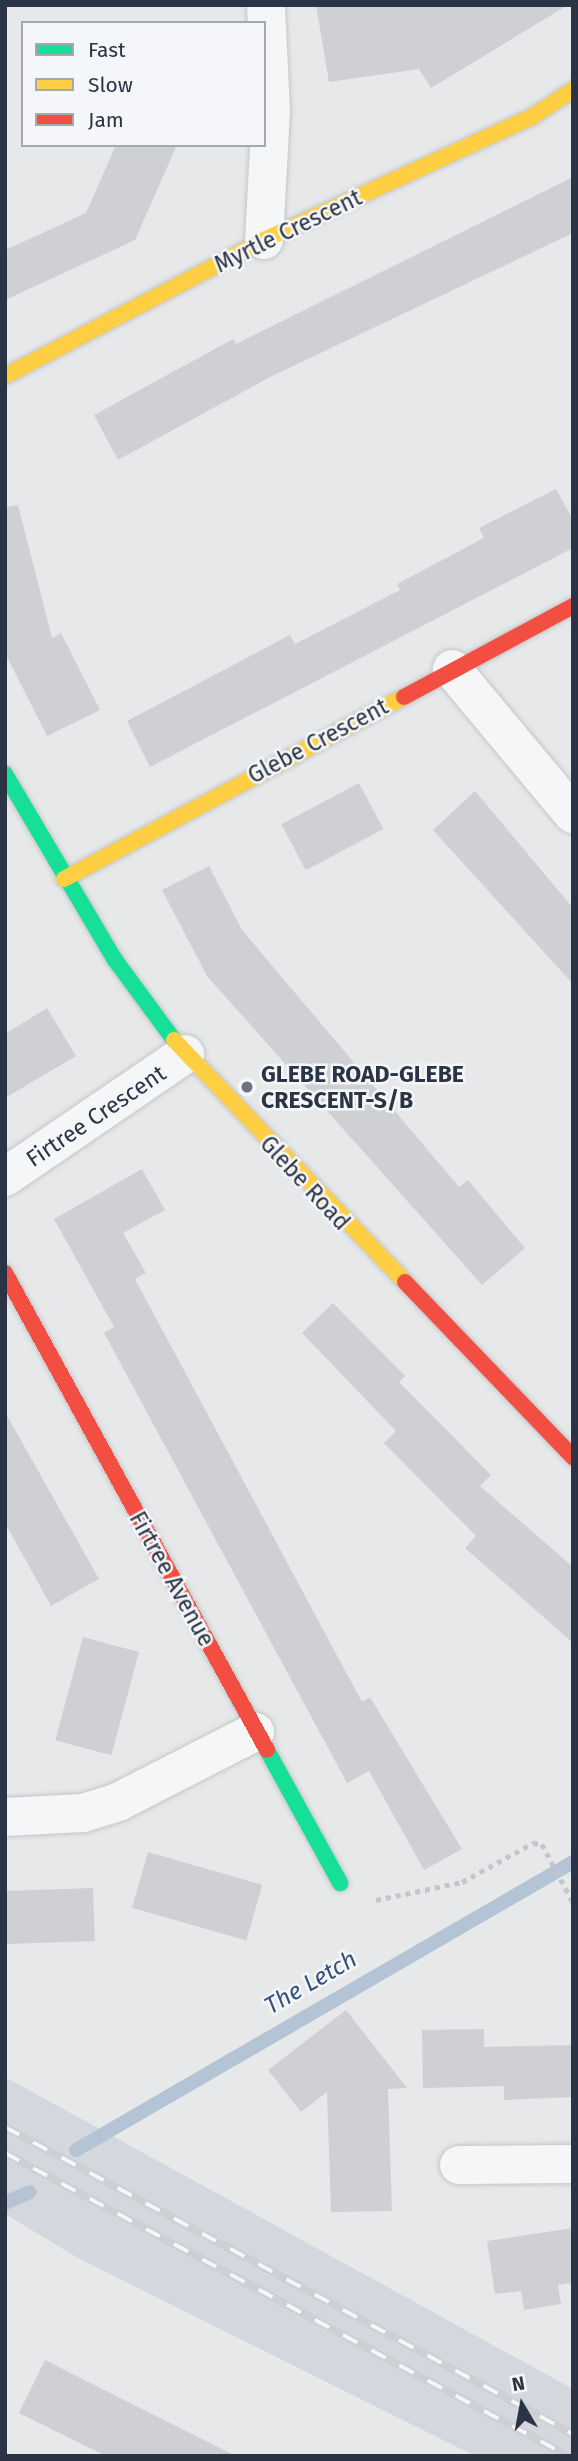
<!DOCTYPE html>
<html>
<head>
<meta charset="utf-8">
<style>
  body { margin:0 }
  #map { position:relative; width:578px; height:2461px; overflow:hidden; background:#e6e8ea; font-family:"Fira Sans",sans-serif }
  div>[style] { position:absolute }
  .built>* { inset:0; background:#d4d7dd }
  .stream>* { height:14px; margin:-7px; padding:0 7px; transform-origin:7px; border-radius:7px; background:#b4c4d5 }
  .building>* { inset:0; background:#ced0d3; transform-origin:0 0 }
  .path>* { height:4.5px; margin-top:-2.25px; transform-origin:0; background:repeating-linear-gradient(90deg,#c5c6ca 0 5px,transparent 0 10px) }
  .roads { filter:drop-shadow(0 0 2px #c4c6c8) drop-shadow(0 0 2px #c4c6c8) }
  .street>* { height:38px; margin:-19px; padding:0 19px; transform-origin:19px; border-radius:19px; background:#f5f6f7 }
  .fast>* { height:16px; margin:-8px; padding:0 8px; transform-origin:8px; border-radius:8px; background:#16e098 }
  .slow>* { height:16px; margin:-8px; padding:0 8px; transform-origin:8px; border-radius:8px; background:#ffcf43 }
  .jam>* { height:16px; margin:-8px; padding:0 8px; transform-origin:8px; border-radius:8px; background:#f24e42 }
  .rail>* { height:8px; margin-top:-4px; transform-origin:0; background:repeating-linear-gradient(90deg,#f4f6f9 0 16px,#cecfd2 0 32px); box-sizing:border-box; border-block:2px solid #cecfd2 }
  .dots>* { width:19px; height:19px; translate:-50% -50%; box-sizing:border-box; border:4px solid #f4f6f9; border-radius:50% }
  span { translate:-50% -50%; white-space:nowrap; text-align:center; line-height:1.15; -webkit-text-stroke:5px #f4f6f9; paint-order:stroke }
  .street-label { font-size:23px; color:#2b3445 }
  .poi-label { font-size:23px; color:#2b3445; font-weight:700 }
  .left { translate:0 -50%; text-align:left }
  .water-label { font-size:24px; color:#34527a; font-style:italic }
  .frame { position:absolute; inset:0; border:7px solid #2b3445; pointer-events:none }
  .legend { position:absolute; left:21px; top:21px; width:245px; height:126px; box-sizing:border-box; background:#f4f6f9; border:2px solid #a4a8b1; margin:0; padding:9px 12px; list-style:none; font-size:21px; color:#2b3445 }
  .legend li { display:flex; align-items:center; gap:14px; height:35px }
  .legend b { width:35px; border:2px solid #a4a8b1 }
  .north { position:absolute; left:487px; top:2370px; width:70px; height:70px; -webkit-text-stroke:5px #f4f6f9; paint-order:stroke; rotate:350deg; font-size:19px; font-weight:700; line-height:28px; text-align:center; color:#2b3445 }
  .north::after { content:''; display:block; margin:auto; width:24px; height:32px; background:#2b3445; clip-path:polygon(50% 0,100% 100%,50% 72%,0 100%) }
</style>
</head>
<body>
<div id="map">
  <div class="built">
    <i style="clip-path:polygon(5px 2077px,573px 2389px,573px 2456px,475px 2456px,78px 2258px,5px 2214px)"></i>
  </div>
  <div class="stream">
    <i style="left:76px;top:2150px;width:574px;rotate:-30.09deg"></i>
    <i style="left:5px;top:2203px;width:27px;rotate:-24deg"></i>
  </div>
  <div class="building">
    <i style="clip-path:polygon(316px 5px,568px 5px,431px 88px,419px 69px,329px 82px)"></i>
    <i style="clip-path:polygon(116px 145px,177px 145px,135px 240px,5px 300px,5px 250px,86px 213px)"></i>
    <i style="clip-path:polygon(573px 177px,573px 233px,270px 377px,118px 460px,94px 415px,233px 339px,236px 344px)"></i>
    <i style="clip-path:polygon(556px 489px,573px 520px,573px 548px,150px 767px,127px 721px,290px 635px,295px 644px,400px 590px,397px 584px,484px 538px,479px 528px)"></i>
    <i style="clip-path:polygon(18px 505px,52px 638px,61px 633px,100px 710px,47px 736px,5px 653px,5px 507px)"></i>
    <i style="left:359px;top:783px;width:52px;height:88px;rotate:62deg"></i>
    <i style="clip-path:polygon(475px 791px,573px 908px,573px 984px,433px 830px)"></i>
    <i style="clip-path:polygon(209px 866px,242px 930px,459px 1187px,468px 1180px,525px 1248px,482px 1285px,207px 976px,162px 890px)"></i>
    <i style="clip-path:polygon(47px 1008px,76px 1056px,5px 1098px,5px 1034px)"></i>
    <i style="clip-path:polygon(142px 1169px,165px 1210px,123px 1233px,146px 1273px,135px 1279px,362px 1702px,370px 1697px,462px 1849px,424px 1870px,369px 1771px,347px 1783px,104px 1333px,114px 1327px,54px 1219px)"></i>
    <i style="clip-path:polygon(333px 1303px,405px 1376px,399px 1382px,491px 1475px,480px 1486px,573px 1567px,573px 1643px,465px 1548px,476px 1536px,384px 1443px,396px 1431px,302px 1333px)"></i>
    <i style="clip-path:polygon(5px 1412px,99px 1579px,51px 1606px,5px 1523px)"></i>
    <i style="left:83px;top:1637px;width:58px;height:107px;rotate:15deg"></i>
    <i style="left:148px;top:1852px;width:119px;height:58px;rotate:16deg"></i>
    <i style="left:93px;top:1888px;width:53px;height:88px;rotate:88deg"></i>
    <i style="clip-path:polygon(346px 2010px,407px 2088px,388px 2089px,392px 2211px,331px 2212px,327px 2092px,301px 2112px,268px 2070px)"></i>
    <i style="clip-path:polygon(484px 2029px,484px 2047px,573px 2045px,573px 2097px,504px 2100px,504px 2086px,423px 2088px,422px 2030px)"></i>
    <i style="clip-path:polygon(573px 2228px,573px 2283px,558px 2285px,561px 2304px,524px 2310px,521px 2291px,495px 2294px,487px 2241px)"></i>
    <i style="clip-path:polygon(45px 2360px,126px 2401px,236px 2456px,106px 2456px,19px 2413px)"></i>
  </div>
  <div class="path">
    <i style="left:376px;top:1900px;width:88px;rotate:-11.8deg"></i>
    <i style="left:462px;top:1882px;width:81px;rotate:-28.8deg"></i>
    <i style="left:533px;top:1843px;width:9px;rotate:6deg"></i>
    <i style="left:542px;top:1844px;width:66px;rotate:61.9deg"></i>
  </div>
  <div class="roads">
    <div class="street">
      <i style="left:264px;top:240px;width:128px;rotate:-86.9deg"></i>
      <i style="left:271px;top:112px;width:107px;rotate:-92.7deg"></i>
      <i style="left:452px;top:669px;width:189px;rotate:50.2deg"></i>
      <i style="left:5px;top:1177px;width:218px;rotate:-34.3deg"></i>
      <i style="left:5px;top:1817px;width:78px;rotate:-2.9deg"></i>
      <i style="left:83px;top:1813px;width:37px;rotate:-17deg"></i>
      <i style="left:118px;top:1802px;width:154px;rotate:-27.1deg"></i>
      <i style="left:459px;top:2165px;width:114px;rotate:-0.5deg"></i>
    </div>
    <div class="fast">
      <i style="left:5px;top:774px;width:216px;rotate:59.4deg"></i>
      <i style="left:115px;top:960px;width:99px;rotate:53.6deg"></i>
      <i style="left:267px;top:1750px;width:152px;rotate:61.2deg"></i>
    </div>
    <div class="slow">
      <i style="left:5px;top:376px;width:293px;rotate:-27.7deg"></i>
      <i style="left:264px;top:240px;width:296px;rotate:-24.7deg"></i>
      <i style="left:533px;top:116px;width:48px;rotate:-33deg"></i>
      <i style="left:64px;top:879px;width:386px;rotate:-28.2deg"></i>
      <i style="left:174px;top:1040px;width:335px;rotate:46.3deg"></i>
    </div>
    <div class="jam">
      <i style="left:404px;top:697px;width:192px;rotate:-28.3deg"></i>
      <i style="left:5px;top:1273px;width:544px;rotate:61.22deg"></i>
      <i style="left:405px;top:1282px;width:243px;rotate:46.2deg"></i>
    </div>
  </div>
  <div class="rail">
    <i style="left:5px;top:2127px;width:646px;rotate:28.39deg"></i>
    <i style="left:5px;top:2153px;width:639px;rotate:28.29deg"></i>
  </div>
  <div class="dots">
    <i style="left:247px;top:1087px;background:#6c737f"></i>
  </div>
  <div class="street-label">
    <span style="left:288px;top:231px;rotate:-26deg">Myrtle Crescent</span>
    <span style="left:318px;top:741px;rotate:-28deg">Glebe Crescent</span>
    <span style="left:96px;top:1116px;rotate:-34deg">Firtree Crescent</span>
    <span style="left:305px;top:1183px;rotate:47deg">Glebe Road</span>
    <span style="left:172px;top:1579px;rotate:61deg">Firtree Avenue</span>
  </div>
  <div class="poi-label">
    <span class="left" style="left:261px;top:1087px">GLEBE ROAD-GLEBE<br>CRESCENT-S/B</span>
  </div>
  <div class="water-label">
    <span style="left:311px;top:1983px;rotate:-30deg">The Letch</span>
  </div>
  <div class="frame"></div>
  <ul class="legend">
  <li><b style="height:9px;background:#16e098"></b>Fast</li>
  <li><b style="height:9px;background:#ffcf43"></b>Slow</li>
  <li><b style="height:9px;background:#f24e42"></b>Jam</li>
  </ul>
  <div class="north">N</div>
</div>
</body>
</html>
